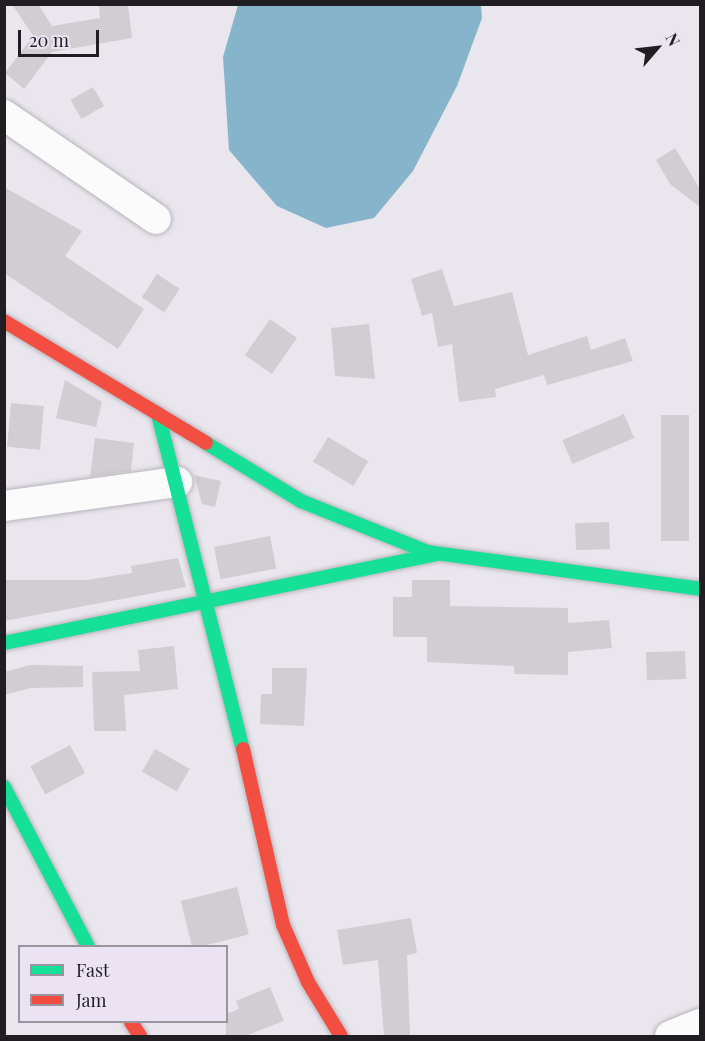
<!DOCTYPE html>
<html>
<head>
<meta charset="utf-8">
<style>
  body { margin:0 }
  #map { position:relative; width:705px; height:1041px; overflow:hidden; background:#eae6ee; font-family:"Playfair Display",serif }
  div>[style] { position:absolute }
  .water>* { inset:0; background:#86b4ca }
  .building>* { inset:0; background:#d2cdd3; transform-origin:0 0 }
  .roads { filter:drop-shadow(0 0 2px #b8b5bb) drop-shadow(0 0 2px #b8b5bb) }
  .street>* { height:30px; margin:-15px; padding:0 15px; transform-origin:15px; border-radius:15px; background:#fcfbfc }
  .fast>* { height:14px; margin:-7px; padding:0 7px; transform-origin:7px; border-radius:7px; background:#16e098 }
  .jam>* { height:14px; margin:-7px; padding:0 7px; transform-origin:7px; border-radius:7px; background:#f24e42 }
  span { translate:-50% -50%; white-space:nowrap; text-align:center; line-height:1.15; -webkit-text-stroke:5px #ebe3f1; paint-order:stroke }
  .frame { position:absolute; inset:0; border:6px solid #211e23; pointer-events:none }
  .legend { position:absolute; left:18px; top:945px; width:210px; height:78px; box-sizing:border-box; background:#ebe3f1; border:2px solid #9a949f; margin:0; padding:8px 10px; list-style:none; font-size:18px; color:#211e23 }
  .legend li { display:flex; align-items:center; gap:12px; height:30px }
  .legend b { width:30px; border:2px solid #9a949f }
  .north { position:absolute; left:627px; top:18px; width:60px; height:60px; -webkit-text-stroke:4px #ebe3f1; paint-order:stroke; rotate:62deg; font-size:16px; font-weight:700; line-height:24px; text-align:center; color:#211e23 }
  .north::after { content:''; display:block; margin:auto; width:21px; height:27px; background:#211e23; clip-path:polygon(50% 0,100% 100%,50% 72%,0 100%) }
  .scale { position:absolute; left:18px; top:30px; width:81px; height:27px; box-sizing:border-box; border:3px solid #211e23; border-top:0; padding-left:8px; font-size:18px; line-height:21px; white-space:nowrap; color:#211e23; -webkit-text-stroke:4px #ebe3f1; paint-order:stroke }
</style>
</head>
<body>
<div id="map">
  <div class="water">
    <i style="clip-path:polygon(238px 5px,481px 5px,482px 18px,457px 86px,413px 171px,374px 218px,326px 228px,277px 206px,229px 150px,223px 57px)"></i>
  </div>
  <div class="building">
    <i style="clip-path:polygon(12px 4px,38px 4px,52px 26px,100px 18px,99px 4px,128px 4px,132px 38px,52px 52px,24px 89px,5px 73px,33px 36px)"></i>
    <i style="left:93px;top:87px;width:22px;height:26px;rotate:60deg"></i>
    <i style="clip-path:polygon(675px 148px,700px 189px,700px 207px,670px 184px,656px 160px)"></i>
    <i style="clip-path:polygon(4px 187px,82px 231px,65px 256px,144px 309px,118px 349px,4px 273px)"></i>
    <i style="clip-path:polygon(442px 269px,454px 306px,512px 292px,528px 355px,587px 336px,591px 350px,625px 338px,633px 361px,547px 385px,544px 375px,495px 389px,496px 397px,459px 402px,452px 344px,438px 347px,432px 313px,422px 316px,411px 279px)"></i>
    <i style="left:157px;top:274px;width:27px;height:28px;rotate:33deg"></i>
    <i style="left:270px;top:319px;width:33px;height:44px;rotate:35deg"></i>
    <i style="clip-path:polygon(369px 324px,375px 379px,335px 376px,331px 328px)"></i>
    <i style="clip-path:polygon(65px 380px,102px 402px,96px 427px,56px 418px)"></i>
    <i style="left:11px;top:403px;width:33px;height:44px;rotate:5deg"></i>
    <i style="left:624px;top:414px;width:26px;height:67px;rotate:67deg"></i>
    <i style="left:661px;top:415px;width:28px;height:126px"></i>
    <i style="left:328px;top:437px;width:47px;height:29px;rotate:31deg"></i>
    <i style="clip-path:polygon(95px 438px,134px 443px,131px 471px,90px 477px)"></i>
    <i style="clip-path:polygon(194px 475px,221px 481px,215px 507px,202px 504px)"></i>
    <i style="left:609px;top:522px;width:27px;height:34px;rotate:88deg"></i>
    <i style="left:270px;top:536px;width:33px;height:57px;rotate:79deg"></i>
    <i style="clip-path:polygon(178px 558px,186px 587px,4px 621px,4px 580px,86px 580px,132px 573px,131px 566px)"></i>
    <i style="clip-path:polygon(412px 580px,450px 580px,450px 606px,568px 608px,568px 623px,609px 620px,612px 648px,568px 652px,568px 675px,514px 674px,514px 666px,427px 662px,427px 637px,393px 637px,393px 597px,412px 597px)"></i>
    <i style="clip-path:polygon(174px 646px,178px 689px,124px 695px,126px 731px,94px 731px,92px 672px,140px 671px,138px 650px)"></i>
    <i style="left:685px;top:651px;width:28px;height:39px;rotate:88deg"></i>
    <i style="clip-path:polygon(30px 665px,83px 666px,83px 687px,31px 688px,4px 695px,4px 672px)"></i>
    <i style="clip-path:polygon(272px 668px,307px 668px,304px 726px,260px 724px,261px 694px,272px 694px)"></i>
    <i style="left:70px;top:745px;width:32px;height:45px;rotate:62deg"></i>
    <i style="left:155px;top:749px;width:40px;height:26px;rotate:30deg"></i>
    <i style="left:237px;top:887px;width:49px;height:58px;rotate:76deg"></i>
    <i style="clip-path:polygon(411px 918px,417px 953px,407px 955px,410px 1036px,384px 1036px,378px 960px,343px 965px,337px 930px)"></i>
    <i style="clip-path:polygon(270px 987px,284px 1021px,245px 1036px,226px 1036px,226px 1014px,239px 1009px,236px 1001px)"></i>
  </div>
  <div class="roads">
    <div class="street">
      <i style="left:4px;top:115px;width:184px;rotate:34.4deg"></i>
      <i style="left:4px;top:506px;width:175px;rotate:-7.9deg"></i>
      <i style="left:670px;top:1036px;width:32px;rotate:-22deg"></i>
    </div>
    <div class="fast">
      <i style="left:158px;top:414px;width:346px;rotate:75.8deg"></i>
      <i style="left:206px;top:443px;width:111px;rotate:31.4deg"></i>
      <i style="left:301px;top:501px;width:137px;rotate:21.9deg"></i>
      <i style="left:428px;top:552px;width:275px;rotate:7.7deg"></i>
      <i style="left:4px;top:643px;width:443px;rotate:-11.6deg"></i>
      <i style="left:4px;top:787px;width:180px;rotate:62.2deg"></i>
    </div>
    <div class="jam">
      <i style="left:4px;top:321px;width:236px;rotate:31.1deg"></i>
      <i style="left:243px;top:749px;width:180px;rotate:77.2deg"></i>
      <i style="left:283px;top:925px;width:62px;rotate:66.3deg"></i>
      <i style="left:308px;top:982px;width:63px;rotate:58.6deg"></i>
      <i style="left:131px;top:1022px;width:17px;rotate:57deg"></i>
    </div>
  </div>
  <div class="frame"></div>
  <ul class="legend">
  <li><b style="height:8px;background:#16e098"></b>Fast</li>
  <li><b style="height:8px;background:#f24e42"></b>Jam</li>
  </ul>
  <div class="north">N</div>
  <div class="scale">20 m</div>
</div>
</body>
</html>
